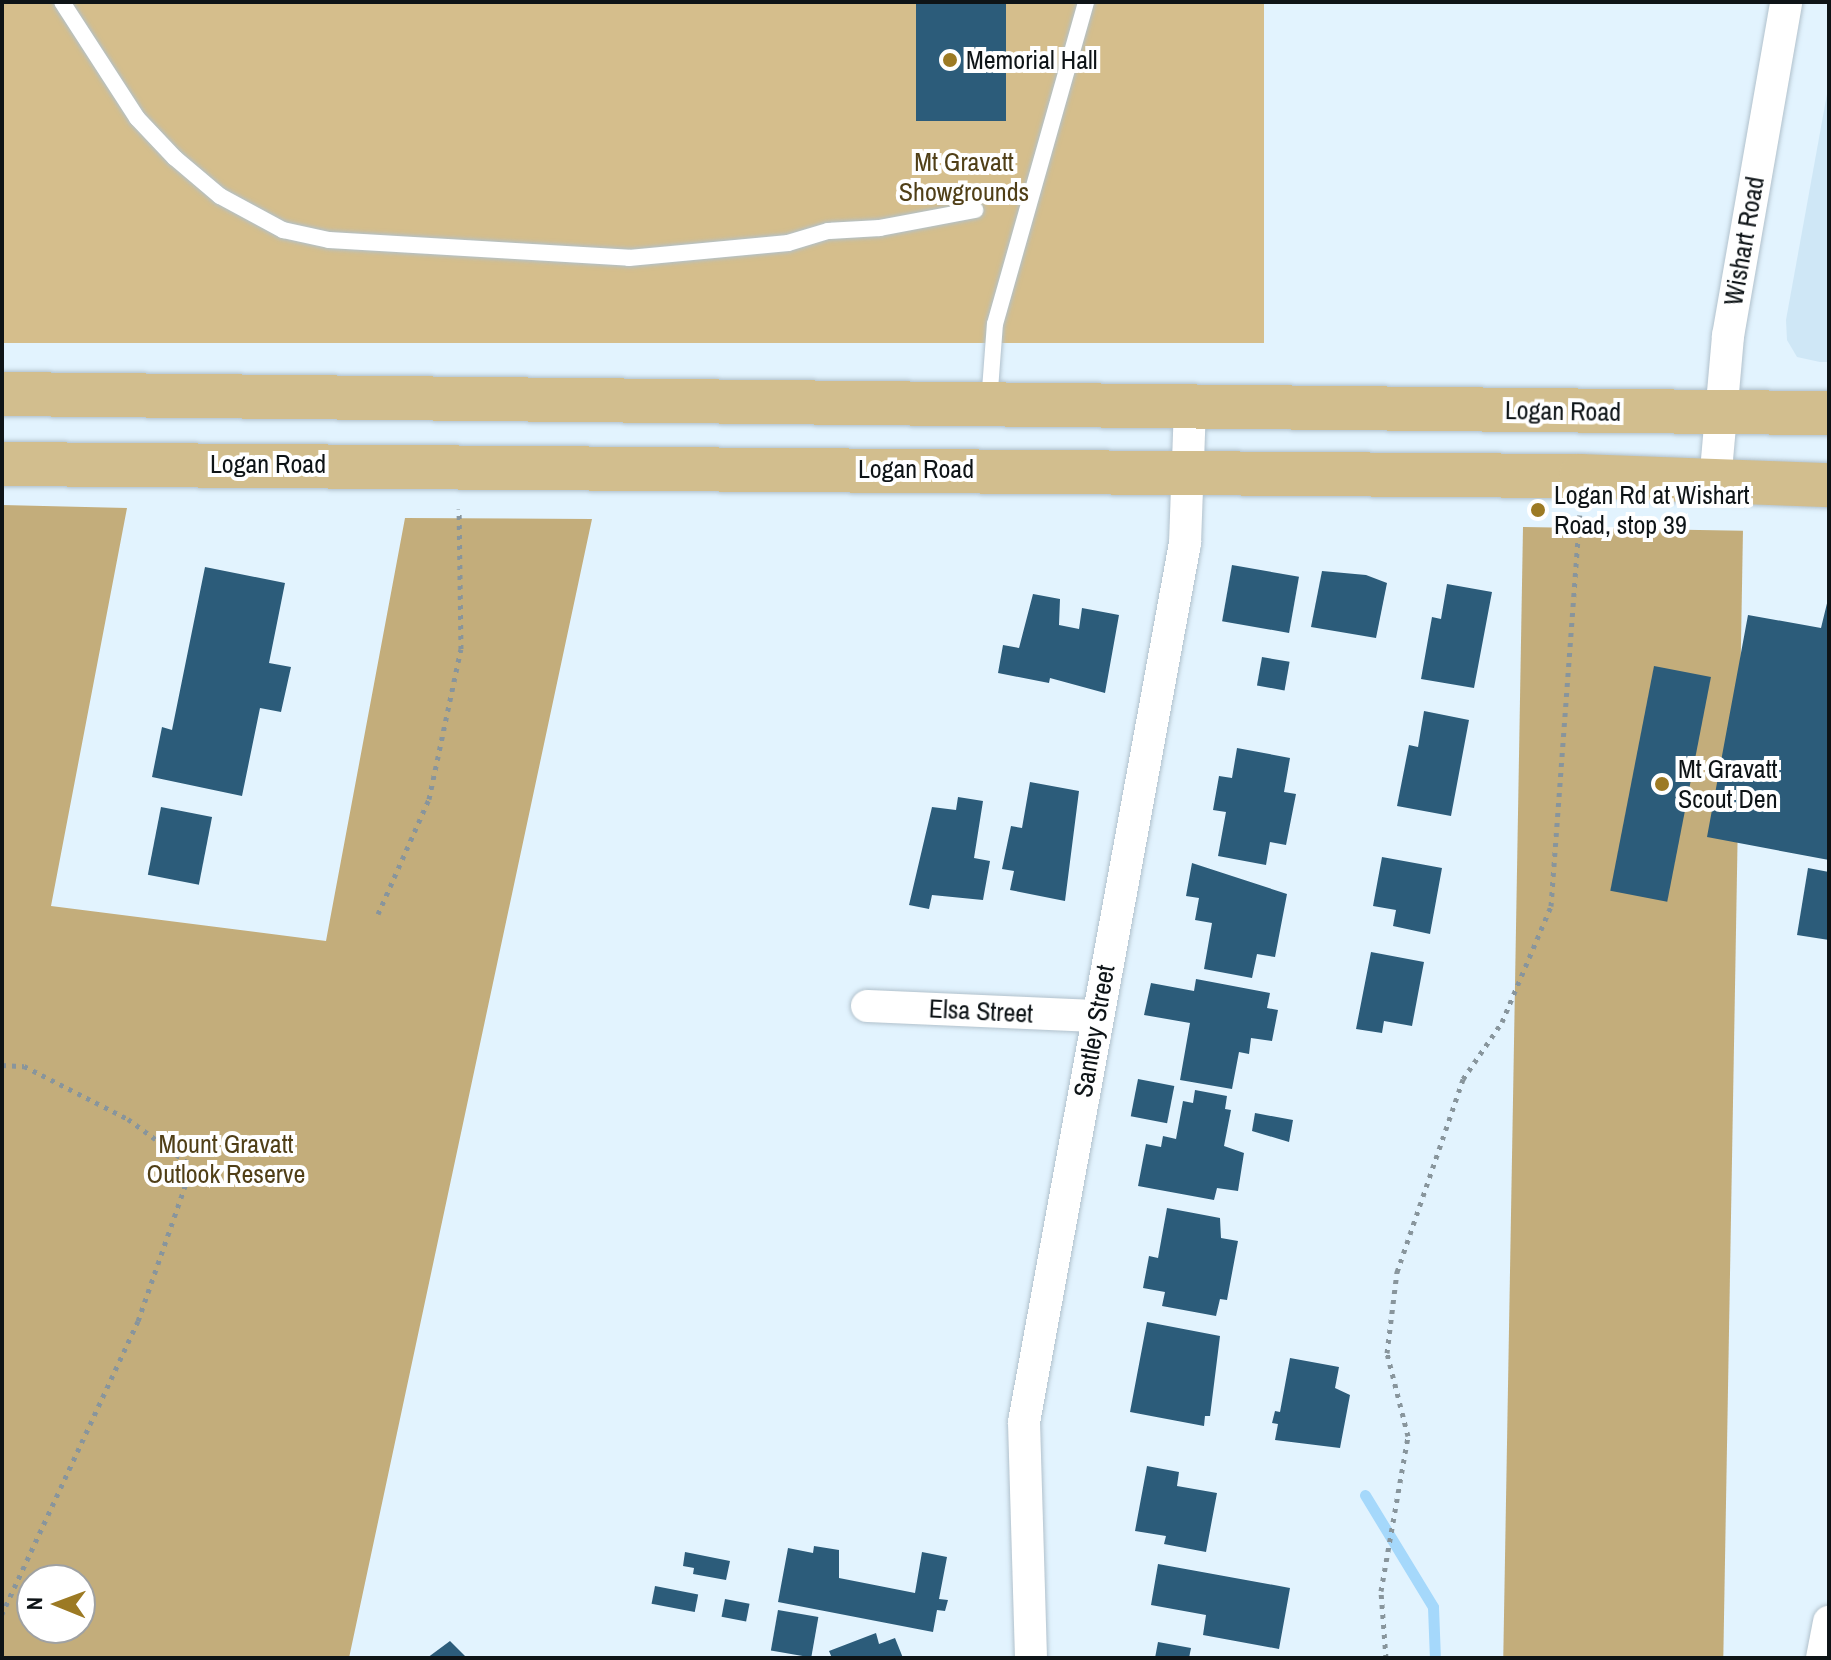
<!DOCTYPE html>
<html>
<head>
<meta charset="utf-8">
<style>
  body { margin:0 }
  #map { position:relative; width:1831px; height:1660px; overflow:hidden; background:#e2f3fe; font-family:"Archivo Narrow",sans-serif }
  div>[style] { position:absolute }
  .built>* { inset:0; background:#cfe7f6 }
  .green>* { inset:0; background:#d5be8c; transform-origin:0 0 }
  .forest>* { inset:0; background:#c3ad7b; transform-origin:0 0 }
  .stream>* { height:11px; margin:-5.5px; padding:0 5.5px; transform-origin:5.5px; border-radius:5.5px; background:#a5d8fb }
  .building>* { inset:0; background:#2c5c7a; transform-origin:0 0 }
  .path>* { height:5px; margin-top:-2.5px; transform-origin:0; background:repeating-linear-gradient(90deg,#88959c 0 4px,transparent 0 10px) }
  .roads { filter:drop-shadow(0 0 2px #b1c1cc) drop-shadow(0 0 2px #b1c1cc) }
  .service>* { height:16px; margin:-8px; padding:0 8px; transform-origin:8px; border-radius:8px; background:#fff }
  .minor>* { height:32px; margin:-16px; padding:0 16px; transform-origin:16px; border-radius:16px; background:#fff }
  .primary>* { height:44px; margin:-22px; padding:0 22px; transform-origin:22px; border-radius:22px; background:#d2be8e }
  .dots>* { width:22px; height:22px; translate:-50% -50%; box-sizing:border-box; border:4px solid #fff; border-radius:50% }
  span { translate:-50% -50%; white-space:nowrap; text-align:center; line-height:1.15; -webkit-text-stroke:8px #fff; paint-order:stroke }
  .poi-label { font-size:26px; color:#0e1417 }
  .left { translate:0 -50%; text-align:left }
  .park-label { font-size:26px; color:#503f17 }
  .street-label { font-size:26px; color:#0e1417 }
  .frame { position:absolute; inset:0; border:4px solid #0e1417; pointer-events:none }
  .north { position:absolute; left:16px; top:1564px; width:80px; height:80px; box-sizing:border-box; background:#fff; border:2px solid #9fa1a2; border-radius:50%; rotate:271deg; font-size:22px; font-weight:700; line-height:32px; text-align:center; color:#0e1417 }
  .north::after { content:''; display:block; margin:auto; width:28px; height:36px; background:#9c7a24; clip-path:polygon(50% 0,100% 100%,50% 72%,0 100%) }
</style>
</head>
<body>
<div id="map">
  <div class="built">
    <i style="clip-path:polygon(1829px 83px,1829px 362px,1820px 362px,1797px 357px,1787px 340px,1786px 320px)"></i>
  </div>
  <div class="green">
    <i style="left:2px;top:2px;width:1262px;height:341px"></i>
  </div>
  <div class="forest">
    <i style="clip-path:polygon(evenodd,2px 505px,127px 508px,51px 906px,326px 941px,405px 518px,592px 519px,349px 1658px,2px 1658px,2px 505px,32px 1580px,80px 1580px,80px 1628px,32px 1628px,32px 1580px)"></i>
    <i style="left:1523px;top:527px;width:220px;height:1151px;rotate:1deg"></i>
  </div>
  <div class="stream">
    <i style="left:1365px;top:1495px;width:131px;rotate:58.7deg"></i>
    <i style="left:1433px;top:1607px;width:51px;rotate:87.8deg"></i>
  </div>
  <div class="building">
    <i style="left:916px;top:2px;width:90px;height:119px"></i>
    <i style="left:1232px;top:565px;width:68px;height:57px;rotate:10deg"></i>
    <i style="clip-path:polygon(205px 567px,285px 583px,269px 663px,291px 667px,281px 712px,260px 708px,242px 796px,152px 777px,162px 727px,172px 730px)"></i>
    <i style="clip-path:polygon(1322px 571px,1366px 575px,1387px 583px,1376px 638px,1311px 627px)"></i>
    <i style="clip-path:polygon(1447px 584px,1492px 592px,1474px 688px,1421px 679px,1432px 617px,1441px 619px)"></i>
    <i style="clip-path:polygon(1033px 594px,1060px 599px,1059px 625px,1079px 629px,1082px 608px,1119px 615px,1105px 693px,1050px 678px,1049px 683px,998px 673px,1003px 645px,1019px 648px)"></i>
    <i style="clip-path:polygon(1829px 595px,1829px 860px,1707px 837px,1748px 615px,1821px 628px)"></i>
    <i style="left:1262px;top:657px;width:28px;height:29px;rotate:10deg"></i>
    <i style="left:1654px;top:666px;width:58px;height:229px;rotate:11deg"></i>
    <i style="clip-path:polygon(1424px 711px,1469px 720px,1451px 816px,1397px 806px,1409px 745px,1418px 747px)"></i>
    <i style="clip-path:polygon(1237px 748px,1290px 758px,1284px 792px,1296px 794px,1286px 845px,1270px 842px,1266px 865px,1218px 856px,1226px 812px,1213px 810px,1219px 776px,1232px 778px)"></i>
    <i style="clip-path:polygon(1030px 782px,1079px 791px,1065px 901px,1010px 890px,1014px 871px,1002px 869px,1011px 826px,1022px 828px)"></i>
    <i style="clip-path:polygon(958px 797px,983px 801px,974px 858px,990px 861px,983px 900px,932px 895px,929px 909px,909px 905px,932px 807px,956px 810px)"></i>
    <i style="left:161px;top:807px;width:52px;height:69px;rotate:11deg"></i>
    <i style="clip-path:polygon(1382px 857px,1442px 868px,1430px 934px,1393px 926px,1396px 910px,1373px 906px)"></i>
    <i style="clip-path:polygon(1192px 863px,1287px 894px,1275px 957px,1257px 954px,1252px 978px,1204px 969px,1212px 923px,1195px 920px,1199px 898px,1186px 896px)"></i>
    <i style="clip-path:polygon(1808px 868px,1829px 872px,1829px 940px,1797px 935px)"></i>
    <i style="clip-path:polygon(1371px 952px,1424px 962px,1412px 1026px,1384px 1021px,1382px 1033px,1356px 1029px)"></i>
    <i style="clip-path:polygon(1196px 979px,1270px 993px,1267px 1008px,1278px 1010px,1272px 1041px,1251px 1038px,1249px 1054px,1239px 1052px,1232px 1089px,1180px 1080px,1190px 1023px,1144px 1015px,1151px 983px,1194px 991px)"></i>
    <i style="left:1138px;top:1079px;width:37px;height:38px;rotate:11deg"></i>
    <i style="clip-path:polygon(1195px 1090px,1227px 1096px,1225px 1109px,1231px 1110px,1224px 1146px,1244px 1153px,1238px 1191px,1217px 1188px,1214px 1200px,1138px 1186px,1146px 1144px,1161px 1147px,1163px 1136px,1176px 1139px,1183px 1101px,1193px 1103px)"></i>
    <i style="clip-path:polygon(1255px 1113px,1293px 1120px,1289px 1142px,1252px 1131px)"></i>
    <i style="clip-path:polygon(1167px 1208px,1220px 1218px,1221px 1238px,1238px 1241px,1227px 1300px,1220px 1299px,1216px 1316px,1162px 1306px,1165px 1292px,1143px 1288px,1149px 1256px,1158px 1258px)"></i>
    <i style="clip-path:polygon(1147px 1322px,1220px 1336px,1210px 1416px,1205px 1416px,1204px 1426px,1130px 1412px)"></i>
    <i style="clip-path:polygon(1290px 1358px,1339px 1367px,1335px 1388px,1350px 1395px,1340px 1448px,1275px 1440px,1278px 1424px,1272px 1423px,1275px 1411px,1280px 1412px)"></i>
    <i style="clip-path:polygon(1147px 1466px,1179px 1472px,1177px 1486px,1217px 1493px,1206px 1552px,1164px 1544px,1166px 1536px,1135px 1531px)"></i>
    <i style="clip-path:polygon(814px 1546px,839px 1550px,839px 1578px,915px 1593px,922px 1552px,947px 1557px,939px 1599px,948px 1600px,945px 1611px,937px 1610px,933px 1632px,778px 1602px,788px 1548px,813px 1553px)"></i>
    <i style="clip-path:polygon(685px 1552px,730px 1561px,726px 1580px,693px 1574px,694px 1568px,683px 1566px)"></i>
    <i style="clip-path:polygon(1158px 1564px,1290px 1588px,1279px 1649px,1203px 1635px,1206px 1615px,1151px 1605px)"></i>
    <i style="left:655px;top:1586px;width:44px;height:18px;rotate:11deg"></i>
    <i style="left:725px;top:1599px;width:25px;height:18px;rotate:11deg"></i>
    <i style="left:778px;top:1610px;width:41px;height:41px;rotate:10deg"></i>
    <i style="clip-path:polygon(876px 1633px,879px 1644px,895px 1638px,903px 1658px,832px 1658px,829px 1651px)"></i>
    <i style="clip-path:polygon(450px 1641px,467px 1658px,427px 1658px)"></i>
    <i style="clip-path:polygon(1158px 1642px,1191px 1648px,1189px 1658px,1155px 1658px)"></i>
  </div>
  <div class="path">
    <i style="left:378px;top:914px;width:126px;rotate:-66.1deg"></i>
    <i style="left:429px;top:799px;width:153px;rotate:-78deg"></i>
    <i style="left:461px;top:649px;width:140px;rotate:-90.8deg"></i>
    <i style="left:2px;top:1065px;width:22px;rotate:3deg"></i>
    <i style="left:24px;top:1066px;width:117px;rotate:27deg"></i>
    <i style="left:128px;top:1119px;width:79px;rotate:36.3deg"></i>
    <i style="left:192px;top:1166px;width:164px;rotate:109.2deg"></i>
    <i style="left:138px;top:1321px;width:323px;rotate:114.9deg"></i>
    <i style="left:1386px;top:1658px;width:67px;rotate:-94.3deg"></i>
    <i style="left:1381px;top:1591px;width:157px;rotate:-80.1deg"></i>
    <i style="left:1408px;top:1436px;width:86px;rotate:-104.2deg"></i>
    <i style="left:1387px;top:1353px;width:82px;rotate:-83deg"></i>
    <i style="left:1397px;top:1272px;width:204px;rotate:-71.1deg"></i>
    <i style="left:1463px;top:1079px;width:69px;rotate:-55.6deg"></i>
    <i style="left:1502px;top:1022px;width:126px;rotate:-67.1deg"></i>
    <i style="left:1551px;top:906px;width:392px;rotate:-85.8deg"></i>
  </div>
  <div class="roads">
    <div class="service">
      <i style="left:62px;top:2px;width:138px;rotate:57.1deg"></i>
      <i style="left:137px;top:118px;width:55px;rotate:46.5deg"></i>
      <i style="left:175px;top:158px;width:59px;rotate:40.2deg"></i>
      <i style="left:220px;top:196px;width:72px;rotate:28.4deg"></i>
      <i style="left:283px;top:230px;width:47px;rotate:12.3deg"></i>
      <i style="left:329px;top:240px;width:301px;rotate:3.4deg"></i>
      <i style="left:629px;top:258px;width:160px;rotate:-5.4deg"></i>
      <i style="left:788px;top:243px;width:42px;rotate:-16.7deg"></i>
      <i style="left:828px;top:231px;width:52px;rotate:-3.3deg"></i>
      <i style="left:880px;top:228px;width:97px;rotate:-10.7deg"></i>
      <i style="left:989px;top:403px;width:79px;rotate:-85.7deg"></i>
      <i style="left:995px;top:324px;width:335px;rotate:-74.2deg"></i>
    </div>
    <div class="minor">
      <i style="left:1715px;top:482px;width:147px;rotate:-84.9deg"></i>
      <i style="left:1728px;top:336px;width:339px;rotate:-80.1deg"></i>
      <i style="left:867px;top:1006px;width:229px;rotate:2.5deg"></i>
      <i style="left:1031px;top:1658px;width:236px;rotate:-91.7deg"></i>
      <i style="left:1024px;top:1422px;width:894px;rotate:-79.62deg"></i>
      <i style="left:1185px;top:543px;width:136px;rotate:-87.9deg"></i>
      <i style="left:1822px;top:1658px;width:37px;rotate:-79deg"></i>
    </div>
    <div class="primary">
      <i style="left:2px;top:394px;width:1827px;rotate:0.6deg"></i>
      <i style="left:2px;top:464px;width:1579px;rotate:0.44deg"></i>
      <i style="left:1581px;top:476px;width:248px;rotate:2.1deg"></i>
    </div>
  </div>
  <div class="dots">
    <i style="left:950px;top:60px;background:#9c7a24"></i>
    <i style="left:1538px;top:510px;background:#9c7a24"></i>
    <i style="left:1662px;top:784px;background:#9c7a24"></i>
  </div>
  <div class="poi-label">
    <span class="left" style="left:966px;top:60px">Memorial Hall</span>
    <span class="left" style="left:1554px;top:510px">Logan Rd at Wishart<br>Road, stop 39</span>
    <span class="left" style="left:1678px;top:784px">Mt Gravatt<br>Scout Den</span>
  </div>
  <div class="park-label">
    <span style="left:964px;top:177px">Mt Gravatt<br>Showgrounds</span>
    <span style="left:226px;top:1159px">Mount Gravatt<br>Outlook Reserve</span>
  </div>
  <div class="street-label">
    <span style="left:1744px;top:241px;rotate:-80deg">Wishart Road</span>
    <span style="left:1563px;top:411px;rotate:1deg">Logan Road</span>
    <span style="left:268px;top:464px">Logan Road</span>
    <span style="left:916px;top:469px">Logan Road</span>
    <span style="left:981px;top:1011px;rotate:3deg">Elsa Street</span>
    <span style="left:1094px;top:1031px;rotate:-80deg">Santley Street</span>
  </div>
  <div class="frame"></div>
  <div class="north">N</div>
</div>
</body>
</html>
